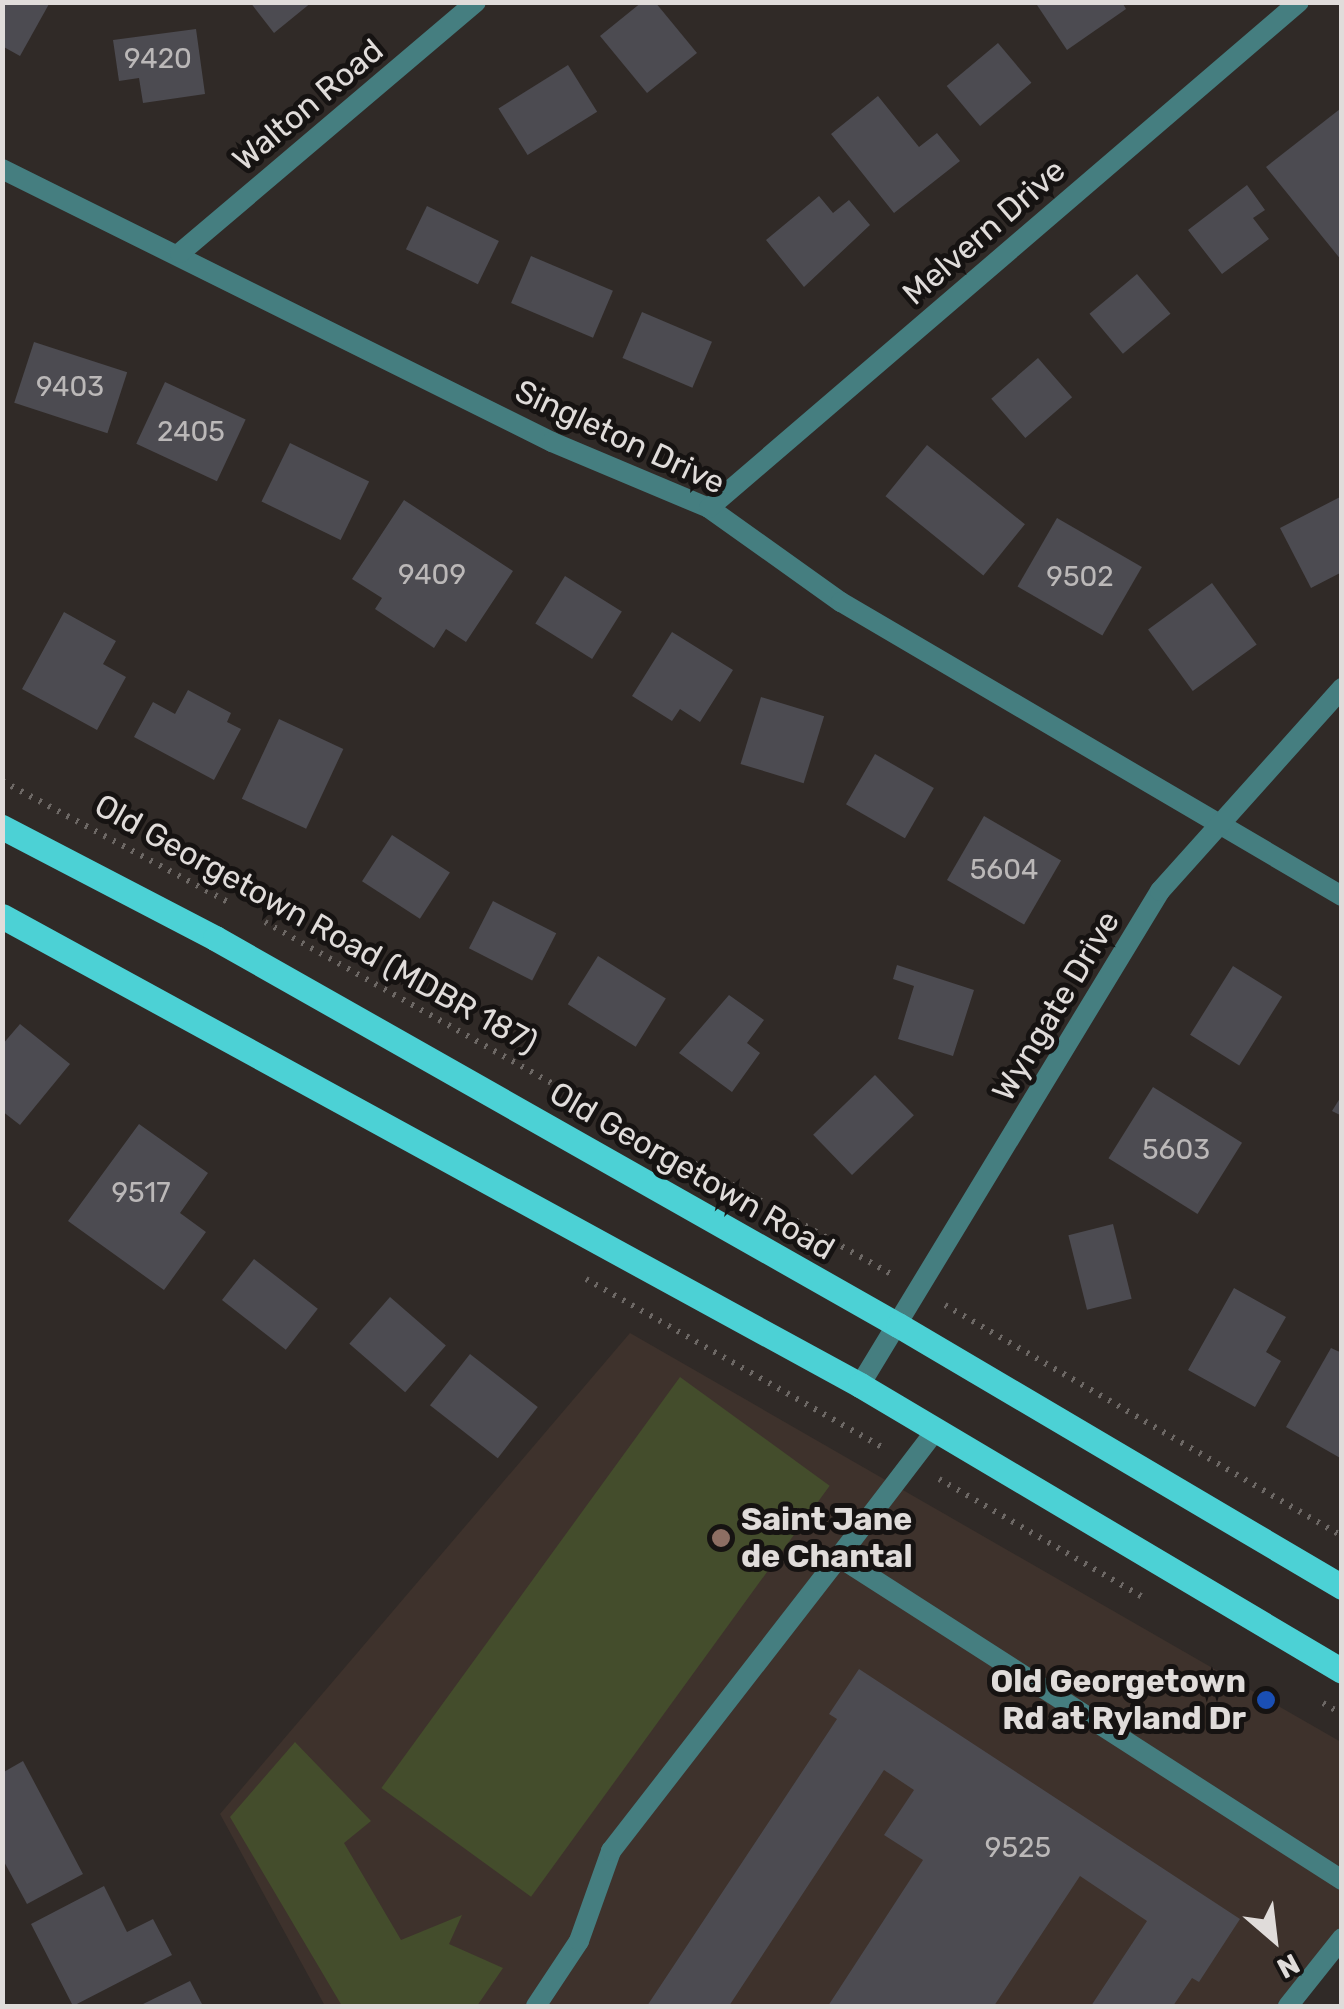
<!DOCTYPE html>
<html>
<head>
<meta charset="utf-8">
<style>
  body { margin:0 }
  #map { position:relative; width:1344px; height:2009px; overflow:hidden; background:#302a27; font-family:Rubik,sans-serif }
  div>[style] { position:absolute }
  .built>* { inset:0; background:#3e322c }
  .green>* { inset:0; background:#444d2c; transform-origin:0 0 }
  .building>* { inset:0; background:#4c4b51; transform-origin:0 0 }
  .path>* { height:6px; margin-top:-3px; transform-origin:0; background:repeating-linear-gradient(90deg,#6d6865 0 2.5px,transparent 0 10.5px) }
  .service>* { height:20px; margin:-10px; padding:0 10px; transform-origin:10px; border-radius:10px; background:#457e80 }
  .minor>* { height:20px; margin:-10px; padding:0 10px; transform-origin:10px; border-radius:10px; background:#457e80 }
  .primary>* { height:25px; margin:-12.5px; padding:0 12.5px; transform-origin:12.5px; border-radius:12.5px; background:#4cd1d5 }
  .dots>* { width:28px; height:28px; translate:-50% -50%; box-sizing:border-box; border:5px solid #161312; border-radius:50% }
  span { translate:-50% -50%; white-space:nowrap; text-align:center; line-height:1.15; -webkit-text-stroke:10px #161312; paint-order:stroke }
  .number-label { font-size:28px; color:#bbb8b8 }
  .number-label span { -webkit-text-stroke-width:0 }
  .street-label { font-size:32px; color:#e0dcda }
  .poi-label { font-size:32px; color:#e0dcda; font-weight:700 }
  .left { translate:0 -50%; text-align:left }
  .right { translate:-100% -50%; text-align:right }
  .frame { position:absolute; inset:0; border:5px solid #e0dcda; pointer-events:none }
  .north { position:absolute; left:1224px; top:1889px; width:100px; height:100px; -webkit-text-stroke:8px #161312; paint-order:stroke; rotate:152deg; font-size:28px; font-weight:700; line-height:40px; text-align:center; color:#e0dcda }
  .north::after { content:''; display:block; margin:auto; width:35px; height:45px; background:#e0dcda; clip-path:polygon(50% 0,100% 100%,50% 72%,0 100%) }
</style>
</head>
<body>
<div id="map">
  <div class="built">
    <i style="clip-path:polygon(630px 1333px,1341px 1742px,1341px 1942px,1297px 2006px,325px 2006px,220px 1814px)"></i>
  </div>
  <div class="green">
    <i style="left:680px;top:1377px;width:185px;height:508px;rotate:36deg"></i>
    <i style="clip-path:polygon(295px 1742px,371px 1821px,344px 1843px,401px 1940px,462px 1915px,449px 1944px,503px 1968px,477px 2006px,342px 2006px,230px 1817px)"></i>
  </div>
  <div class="building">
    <i style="clip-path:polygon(2px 2px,49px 4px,20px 56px,2px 46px)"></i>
    <i style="clip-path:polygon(250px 2px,312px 2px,274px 33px)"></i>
    <i style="clip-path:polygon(642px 2px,655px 2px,697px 53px,647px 93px,600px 36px)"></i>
    <i style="clip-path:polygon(1035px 2px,1122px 2px,1126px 9px,1067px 50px)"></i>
    <i style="clip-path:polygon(196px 29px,205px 94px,143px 103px,139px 78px,119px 81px,113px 40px)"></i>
    <i style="left:998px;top:43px;width:52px;height:67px;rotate:50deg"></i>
    <i style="left:568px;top:65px;width:55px;height:82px;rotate:58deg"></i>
    <i style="clip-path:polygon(878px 96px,919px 147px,937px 133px,960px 161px,894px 213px,831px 134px)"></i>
    <i style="clip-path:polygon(1340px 109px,1342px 111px,1342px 261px,1266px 167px)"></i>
    <i style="clip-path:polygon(1247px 185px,1265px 210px,1253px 218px,1269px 239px,1222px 274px,1188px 230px)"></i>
    <i style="clip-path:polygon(819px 196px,833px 213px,849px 200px,870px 225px,804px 287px,766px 240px)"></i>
    <i style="left:427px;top:206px;width:80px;height:48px;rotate:26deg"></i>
    <i style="left:531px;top:256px;width:89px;height:51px;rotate:23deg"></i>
    <i style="left:1137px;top:274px;width:52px;height:62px;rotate:50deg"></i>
    <i style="left:642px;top:312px;width:76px;height:50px;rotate:23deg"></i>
    <i style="left:34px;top:342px;width:98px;height:64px;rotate:18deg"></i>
    <i style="left:1038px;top:358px;width:52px;height:62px;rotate:49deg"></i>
    <i style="left:165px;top:382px;width:89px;height:68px;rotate:25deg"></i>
    <i style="left:290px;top:443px;width:88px;height:65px;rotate:26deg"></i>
    <i style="left:927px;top:445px;width:126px;height:66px;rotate:39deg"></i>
    <i style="clip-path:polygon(1342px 496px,1342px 572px,1311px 588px,1280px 528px)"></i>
    <i style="clip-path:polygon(404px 500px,513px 571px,466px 642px,446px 629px,434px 648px,375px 609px,382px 598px,352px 579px)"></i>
    <i style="left:1057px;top:518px;width:98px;height:79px;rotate:30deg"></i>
    <i style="left:565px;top:576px;width:67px;height:56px;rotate:32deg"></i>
    <i style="left:1212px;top:583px;width:76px;height:79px;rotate:54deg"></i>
    <i style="clip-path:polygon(64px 612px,116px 641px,103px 664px,126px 677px,97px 730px,22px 689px)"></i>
    <i style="clip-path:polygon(672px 632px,733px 670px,700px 722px,680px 709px,672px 721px,632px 696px)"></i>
    <i style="clip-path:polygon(188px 690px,231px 713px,227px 722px,241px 729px,214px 780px,134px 737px,153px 702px,175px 714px)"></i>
    <i style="left:761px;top:697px;width:66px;height:70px;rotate:17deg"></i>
    <i style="left:279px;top:719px;width:71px;height:88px;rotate:25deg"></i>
    <i style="left:875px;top:754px;width:68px;height:58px;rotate:30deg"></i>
    <i style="left:984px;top:816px;width:89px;height:74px;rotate:30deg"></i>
    <i style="left:392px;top:835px;width:69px;height:55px;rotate:33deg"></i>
    <i style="left:493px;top:901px;width:71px;height:53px;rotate:27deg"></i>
    <i style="left:598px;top:956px;width:80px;height:57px;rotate:32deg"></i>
    <i style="clip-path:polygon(897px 965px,974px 990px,953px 1056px,898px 1039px,914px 986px,893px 979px)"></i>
    <i style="left:1233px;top:966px;width:58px;height:81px;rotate:32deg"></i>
    <i style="clip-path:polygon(729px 995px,764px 1020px,747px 1043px,760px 1053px,732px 1092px,679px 1053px)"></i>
    <i style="clip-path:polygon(20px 1024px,70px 1064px,20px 1125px,2px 1111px,2px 1045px)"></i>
    <i style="left:875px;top:1075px;width:56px;height:86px;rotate:46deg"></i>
    <i style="left:1153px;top:1087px;width:105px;height:84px;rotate:32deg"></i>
    <i style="clip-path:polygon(1342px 1095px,1342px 1116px,1332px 1111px)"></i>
    <i style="clip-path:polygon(139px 1124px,208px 1173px,180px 1213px,206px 1232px,164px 1290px,68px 1221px)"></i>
    <i style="left:1113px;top:1224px;width:77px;height:46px;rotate:76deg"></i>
    <i style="left:254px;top:1259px;width:81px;height:52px;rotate:38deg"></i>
    <i style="clip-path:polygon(1234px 1288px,1286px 1317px,1266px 1352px,1281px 1361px,1255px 1407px,1188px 1370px)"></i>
    <i style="left:390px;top:1297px;width:74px;height:62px;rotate:41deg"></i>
    <i style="clip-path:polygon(1331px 1348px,1342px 1353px,1342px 1459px,1286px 1427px)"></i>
    <i style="left:470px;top:1354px;width:86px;height:65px;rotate:38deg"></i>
    <i style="clip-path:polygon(859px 1669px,1240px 1919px,1199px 1982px,1192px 1978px,1173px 2006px,1091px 2006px,1147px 1921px,1080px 1876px,994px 2006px,828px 2006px,923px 1860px,884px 1835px,914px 1790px,884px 1770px,729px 2006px,647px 2006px,837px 1719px,829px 1714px)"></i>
    <i style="clip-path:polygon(23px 1761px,83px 1874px,27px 1904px,2px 1858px,2px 1773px)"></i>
    <i style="clip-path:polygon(104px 1886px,127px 1932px,153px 1919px,172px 1955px,73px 2006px,31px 1924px)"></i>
    <i style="clip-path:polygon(190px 1981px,203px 2006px,139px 2006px)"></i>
  </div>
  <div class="path">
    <i style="left:2px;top:781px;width:256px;rotate:28.2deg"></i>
    <i style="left:265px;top:922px;width:718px;rotate:29.35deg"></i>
    <i style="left:586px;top:1279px;width:343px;rotate:29.6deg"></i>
    <i style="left:945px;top:1305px;width:459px;rotate:30.2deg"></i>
    <i style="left:939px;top:1479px;width:237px;rotate:30.1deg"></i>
    <i style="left:1323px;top:1703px;width:22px;rotate:30deg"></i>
  </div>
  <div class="service">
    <i style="left:936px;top:1430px;width:160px;rotate:127.4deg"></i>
    <i style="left:839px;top:1557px;width:598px;rotate:32.71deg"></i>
    <i style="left:536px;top:2006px;width:78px;rotate:-56.5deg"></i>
    <i style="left:579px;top:1941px;width:96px;rotate:-70.4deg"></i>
    <i style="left:611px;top:1851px;width:372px;rotate:-52.2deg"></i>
    <i style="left:1288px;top:2006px;width:87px;rotate:-51.5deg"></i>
  </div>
  <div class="minor">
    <i style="left:2px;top:169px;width:614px;rotate:26.4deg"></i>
    <i style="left:552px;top:442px;width:170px;rotate:22.8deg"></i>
    <i style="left:709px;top:508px;width:162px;rotate:35.5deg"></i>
    <i style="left:841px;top:602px;width:581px;rotate:30.41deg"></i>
    <i style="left:180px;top:253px;width:388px;rotate:-40.3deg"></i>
    <i style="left:709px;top:508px;width:777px;rotate:-40.62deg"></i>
    <i style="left:860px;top:1385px;width:578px;rotate:-58.73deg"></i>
    <i style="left:1160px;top:891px;width:273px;rotate:-48.1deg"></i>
  </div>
  <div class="primary">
    <i style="left:2px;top:827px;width:240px;rotate:27.5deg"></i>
    <i style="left:215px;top:938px;width:785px;rotate:29.54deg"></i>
    <i style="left:898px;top:1325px;width:516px;rotate:30.54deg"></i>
    <i style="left:2px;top:916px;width:978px;rotate:28.66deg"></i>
    <i style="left:860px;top:1385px;width:560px;rotate:30.68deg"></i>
  </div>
  <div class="dots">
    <i style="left:721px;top:1538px;background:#8d6e63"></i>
    <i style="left:1266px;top:1700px;background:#1a4fb4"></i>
  </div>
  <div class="number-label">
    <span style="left:158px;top:59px">9420</span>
    <span style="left:70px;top:387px">9403</span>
    <span style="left:191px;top:432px">2405</span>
    <span style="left:432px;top:575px">9409</span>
    <span style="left:1080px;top:577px">9502</span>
    <span style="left:1004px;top:870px">5604</span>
    <span style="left:1176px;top:1150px">5603</span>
    <span style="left:141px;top:1193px">9517</span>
    <span style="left:1018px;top:1848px">9525</span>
  </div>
  <div class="street-label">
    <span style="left:308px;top:105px;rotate:-40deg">Walton Road</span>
    <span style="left:984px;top:232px;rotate:-41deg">Melvern Drive</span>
    <span style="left:620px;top:437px;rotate:25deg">Singleton Drive</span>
    <span style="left:316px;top:924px;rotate:29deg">Old Georgetown Road (MDBR 187)</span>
    <span style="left:1056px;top:1006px;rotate:-59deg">Wyngate Drive</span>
    <span style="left:692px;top:1171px;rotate:30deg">Old Georgetown Road</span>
  </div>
  <div class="poi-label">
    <span class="left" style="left:741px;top:1538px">Saint Jane<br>de Chantal</span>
    <span class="right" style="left:1246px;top:1700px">Old Georgetown<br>Rd at Ryland Dr</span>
  </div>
  <div class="frame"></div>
  <div class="north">N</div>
</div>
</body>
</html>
